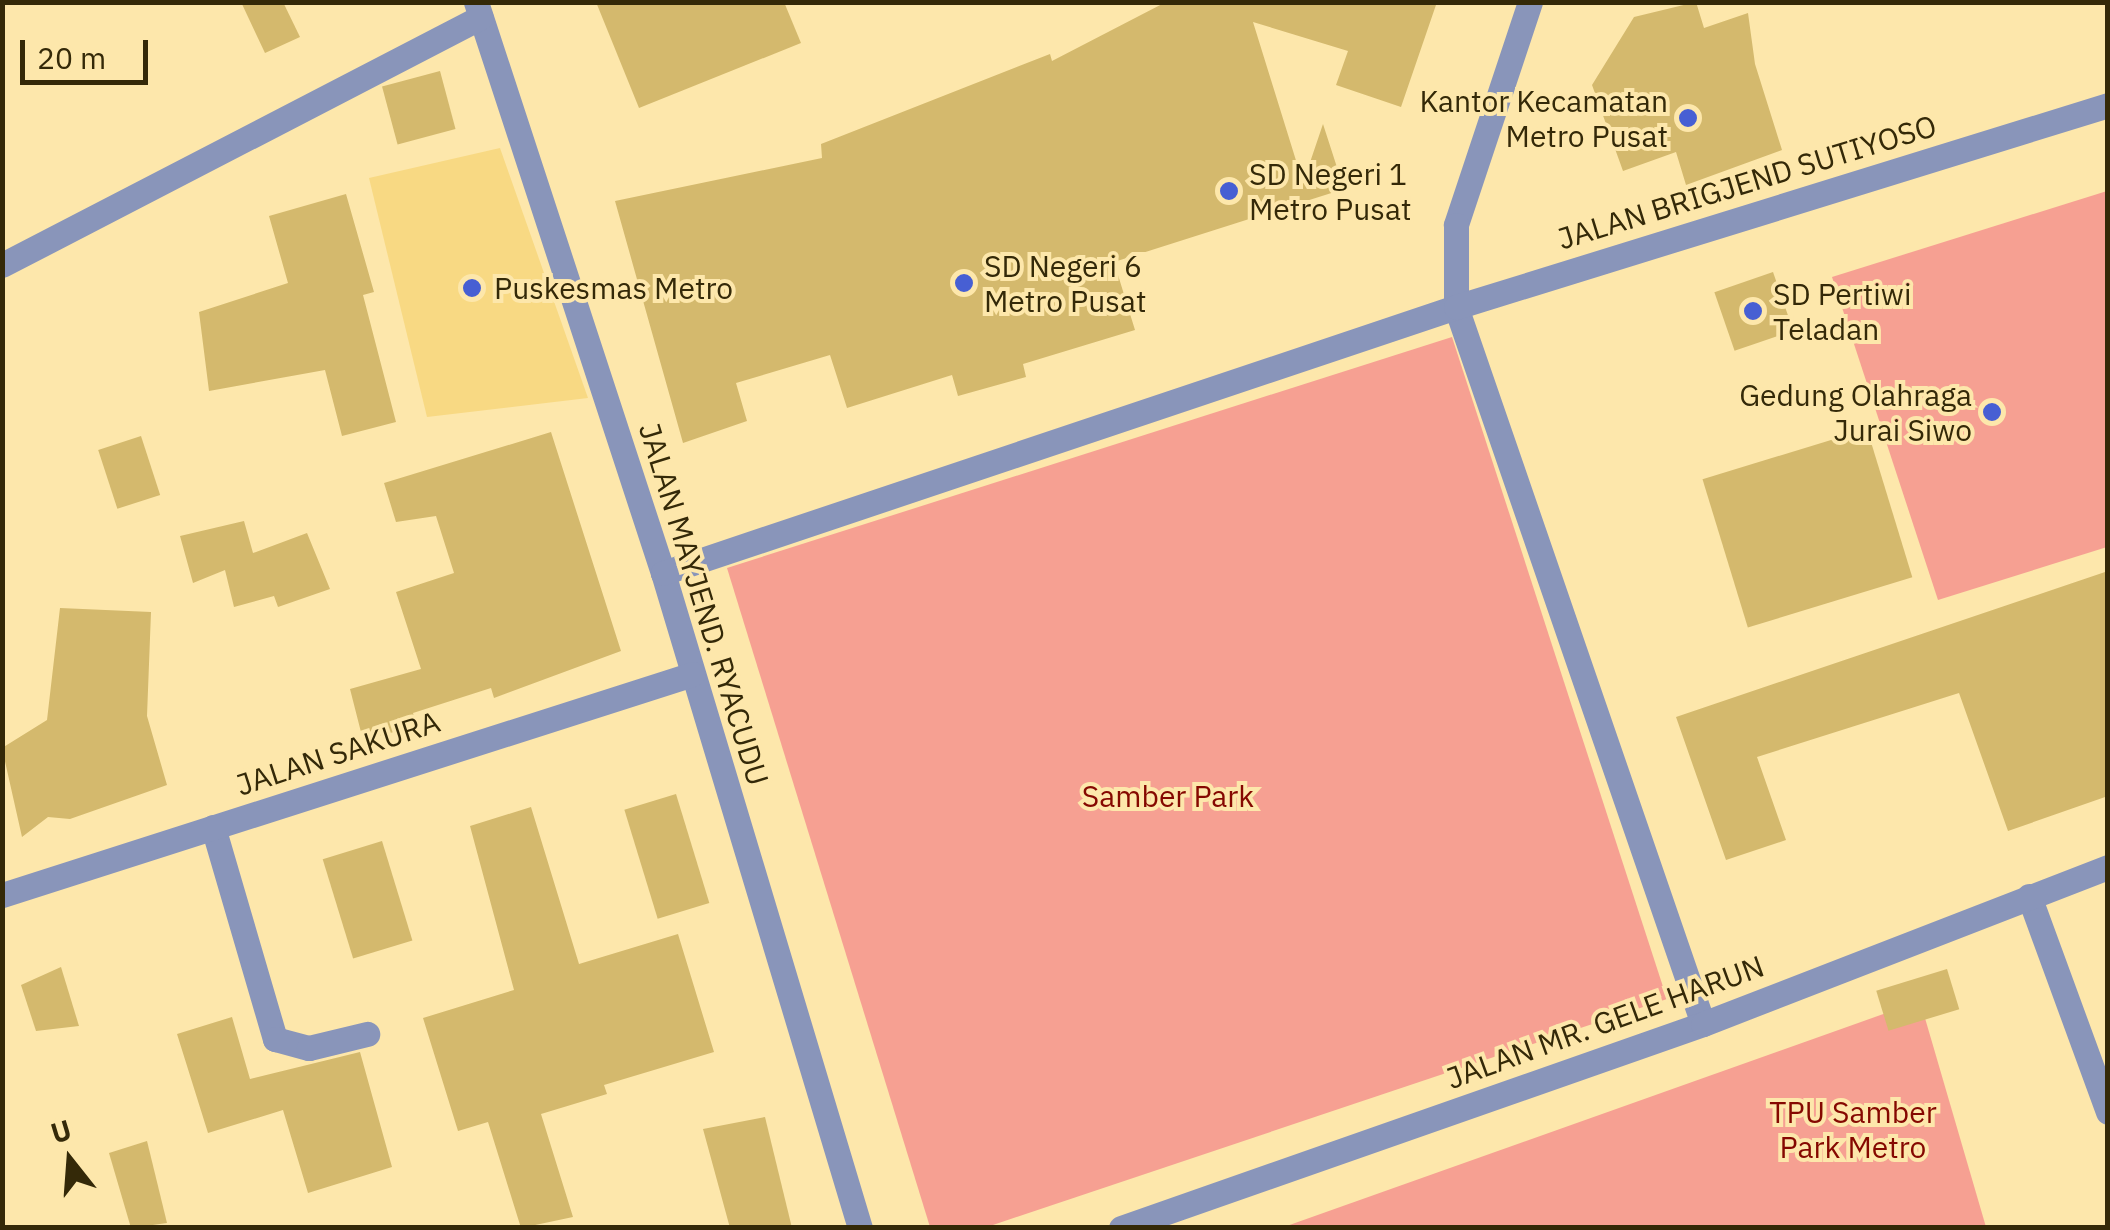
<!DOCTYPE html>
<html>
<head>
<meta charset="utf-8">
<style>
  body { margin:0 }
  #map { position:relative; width:2110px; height:1230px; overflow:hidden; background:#fde7ab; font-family:"IBM Plex Sans",sans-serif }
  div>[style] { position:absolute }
  .built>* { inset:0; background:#f8d983 }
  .green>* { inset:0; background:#f6a092 }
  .building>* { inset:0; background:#d4b96d; transform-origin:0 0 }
  .minor>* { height:25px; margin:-12.5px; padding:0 12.5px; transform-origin:12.5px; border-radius:12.5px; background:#8995ba }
  .dots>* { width:28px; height:28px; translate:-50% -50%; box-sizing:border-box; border:5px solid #fde7ab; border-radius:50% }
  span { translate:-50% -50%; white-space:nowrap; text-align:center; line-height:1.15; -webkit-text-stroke:8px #fde7ab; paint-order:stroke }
  .poi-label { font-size:30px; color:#342908 }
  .right { translate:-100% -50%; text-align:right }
  .left { translate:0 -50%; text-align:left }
  .street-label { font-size:30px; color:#342908 }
  .park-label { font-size:30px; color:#850800 }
  .frame { position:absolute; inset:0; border:5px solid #342908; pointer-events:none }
  .north { position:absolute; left:20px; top:1110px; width:100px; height:100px; -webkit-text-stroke:8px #fde7ab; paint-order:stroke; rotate:343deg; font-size:28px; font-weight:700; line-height:40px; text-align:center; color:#342908 }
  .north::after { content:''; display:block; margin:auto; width:35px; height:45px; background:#342908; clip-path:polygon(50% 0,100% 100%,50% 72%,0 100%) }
  .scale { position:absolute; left:20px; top:40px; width:128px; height:45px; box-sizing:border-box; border:5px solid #342908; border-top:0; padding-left:12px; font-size:30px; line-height:35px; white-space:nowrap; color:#342908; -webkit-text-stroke:8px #fde7ab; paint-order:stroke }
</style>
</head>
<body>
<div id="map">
  <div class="built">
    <i style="clip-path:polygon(500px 148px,588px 398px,427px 417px,369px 178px)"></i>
  </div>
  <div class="green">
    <i style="clip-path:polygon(2107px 191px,2107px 547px,1938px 600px,1832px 277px)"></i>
    <i style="clip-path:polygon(1452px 337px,1667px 999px,987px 1227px,930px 1227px,727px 568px)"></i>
    <i style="clip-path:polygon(1920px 1001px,1986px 1227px,1281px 1228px)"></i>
  </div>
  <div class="building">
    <i style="clip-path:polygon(241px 2px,283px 2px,300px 37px,265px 53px)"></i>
    <i style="clip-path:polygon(596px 2px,784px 2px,801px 43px,639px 108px)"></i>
    <i style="clip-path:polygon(1166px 2px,1437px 2px,1401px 107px,1336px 85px,1348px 51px,1253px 22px,1303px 183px,1323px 124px,1344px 189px,1114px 262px,1135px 330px,1023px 364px,1026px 377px,958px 396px,952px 375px,847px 408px,830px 355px,736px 383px,747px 421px,683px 443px,615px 201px,822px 158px,821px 144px,1050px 54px,1052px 61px)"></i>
    <i style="clip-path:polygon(1696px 2px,1704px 28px,1748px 13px,1755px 64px,1782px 150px,1686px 185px,1676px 152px,1623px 171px,1592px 85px,1634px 17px)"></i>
    <i style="left:440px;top:71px;width:60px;height:60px;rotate:75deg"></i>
    <i style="clip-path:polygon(346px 194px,374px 292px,363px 295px,396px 422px,342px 436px,325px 370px,209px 391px,199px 312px,288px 283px,269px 216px)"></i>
    <i style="left:1773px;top:272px;width:62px;height:62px;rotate:71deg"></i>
    <i style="left:1867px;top:429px;width:155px;height:172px;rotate:73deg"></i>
    <i style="clip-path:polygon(551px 432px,621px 651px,494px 698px,491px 688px,413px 713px,417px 726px,363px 740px,350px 689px,421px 669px,396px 592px,454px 573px,436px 516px,396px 522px,384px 483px)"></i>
    <i style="left:141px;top:436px;width:62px;height:45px;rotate:72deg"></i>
    <i style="clip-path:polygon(244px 521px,253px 553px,307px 533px,330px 589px,278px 607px,274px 596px,234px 607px,225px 570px,193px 583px,180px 536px)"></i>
    <i style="clip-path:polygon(2108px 571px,2108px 796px,2008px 831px,1959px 693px,1757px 757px,1786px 840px,1726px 860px,1676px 717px)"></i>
    <i style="clip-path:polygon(60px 608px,151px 612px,147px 716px,167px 785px,70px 819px,48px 817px,22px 837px,2px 748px,47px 720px)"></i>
    <i style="left:676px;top:794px;width:114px;height:54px;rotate:73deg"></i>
    <i style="clip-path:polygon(531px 807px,579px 964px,678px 934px,714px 1052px,604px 1085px,607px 1094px,541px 1114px,573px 1217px,521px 1228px,488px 1122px,458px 1131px,423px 1018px,514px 990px,470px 826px)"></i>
    <i style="left:382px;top:841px;width:104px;height:62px;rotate:73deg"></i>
    <i style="clip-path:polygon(61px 967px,79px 1026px,36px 1031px,21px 985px)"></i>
    <i style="left:1947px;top:969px;width:42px;height:74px;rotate:73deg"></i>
    <i style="clip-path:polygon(232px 1017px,250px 1079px,360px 1052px,392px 1167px,308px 1193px,283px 1110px,208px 1133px,177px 1034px)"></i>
    <i style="clip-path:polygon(765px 1117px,792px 1228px,730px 1228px,703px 1129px)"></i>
    <i style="clip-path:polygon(147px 1141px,167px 1223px,131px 1228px,109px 1153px)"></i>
  </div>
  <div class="minor">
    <i style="left:476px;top:2px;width:601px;rotate:71.87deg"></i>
    <i style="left:663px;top:573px;width:684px;rotate:73.26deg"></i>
    <i style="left:1530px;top:2px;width:235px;rotate:108.4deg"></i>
    <i style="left:1456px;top:225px;width:82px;rotate:90deg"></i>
    <i style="left:1456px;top:307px;width:758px;rotate:70.99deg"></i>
    <i style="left:2px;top:265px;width:539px;rotate:-27.37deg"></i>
    <i style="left:663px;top:573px;width:836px;rotate:-18.54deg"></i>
    <i style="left:1456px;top:307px;width:683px;rotate:-17.21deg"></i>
    <i style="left:213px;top:827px;width:221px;rotate:73.7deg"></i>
    <i style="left:275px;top:1039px;width:35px;rotate:15deg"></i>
    <i style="left:309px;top:1048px;width:60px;rotate:-13.6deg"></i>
    <i style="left:2px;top:895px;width:725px;rotate:-17.74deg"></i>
    <i style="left:2029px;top:896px;width:230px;rotate:69.9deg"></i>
    <i style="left:1121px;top:1228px;width:617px;rotate:-19.32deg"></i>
    <i style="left:1703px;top:1024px;width:434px;rotate:-21.2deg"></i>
  </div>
  <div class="dots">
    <i style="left:1688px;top:118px;background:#475fd3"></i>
    <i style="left:1229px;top:191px;background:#475fd3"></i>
    <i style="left:964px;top:283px;background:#475fd3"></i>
    <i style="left:472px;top:288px;background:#475fd3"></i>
    <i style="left:1753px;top:311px;background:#475fd3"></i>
    <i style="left:1992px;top:412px;background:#475fd3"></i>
  </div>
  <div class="poi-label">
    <span class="right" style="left:1668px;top:118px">Kantor Kecamatan<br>Metro Pusat</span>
    <span class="left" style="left:1249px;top:191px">SD Negeri 1<br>Metro Pusat</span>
    <span class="left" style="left:984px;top:283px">SD Negeri 6<br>Metro Pusat</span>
    <span class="left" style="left:494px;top:288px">Puskesmas Metro</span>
    <span class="left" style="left:1773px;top:311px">SD Pertiwi<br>Teladan</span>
    <span class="right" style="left:1972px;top:412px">Gedung Olahraga<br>Jurai Siwo</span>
  </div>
  <div class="street-label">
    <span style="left:1747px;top:182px;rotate:-17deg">JALAN BRIGJEND SUTIYOSO</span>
    <span style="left:704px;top:604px;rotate:73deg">JALAN MAYJEND. RYACUDU</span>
    <span style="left:338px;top:753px;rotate:-18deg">JALAN SAKURA</span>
    <span style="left:1605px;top:1022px;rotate:-20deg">JALAN MR. GELE HARUN</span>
  </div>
  <div class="park-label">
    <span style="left:1168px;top:796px">Samber Park</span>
    <span style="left:1853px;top:1129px">TPU Samber<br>Park Metro</span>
  </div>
  <div class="frame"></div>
  <div class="north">U</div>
  <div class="scale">20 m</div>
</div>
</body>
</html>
